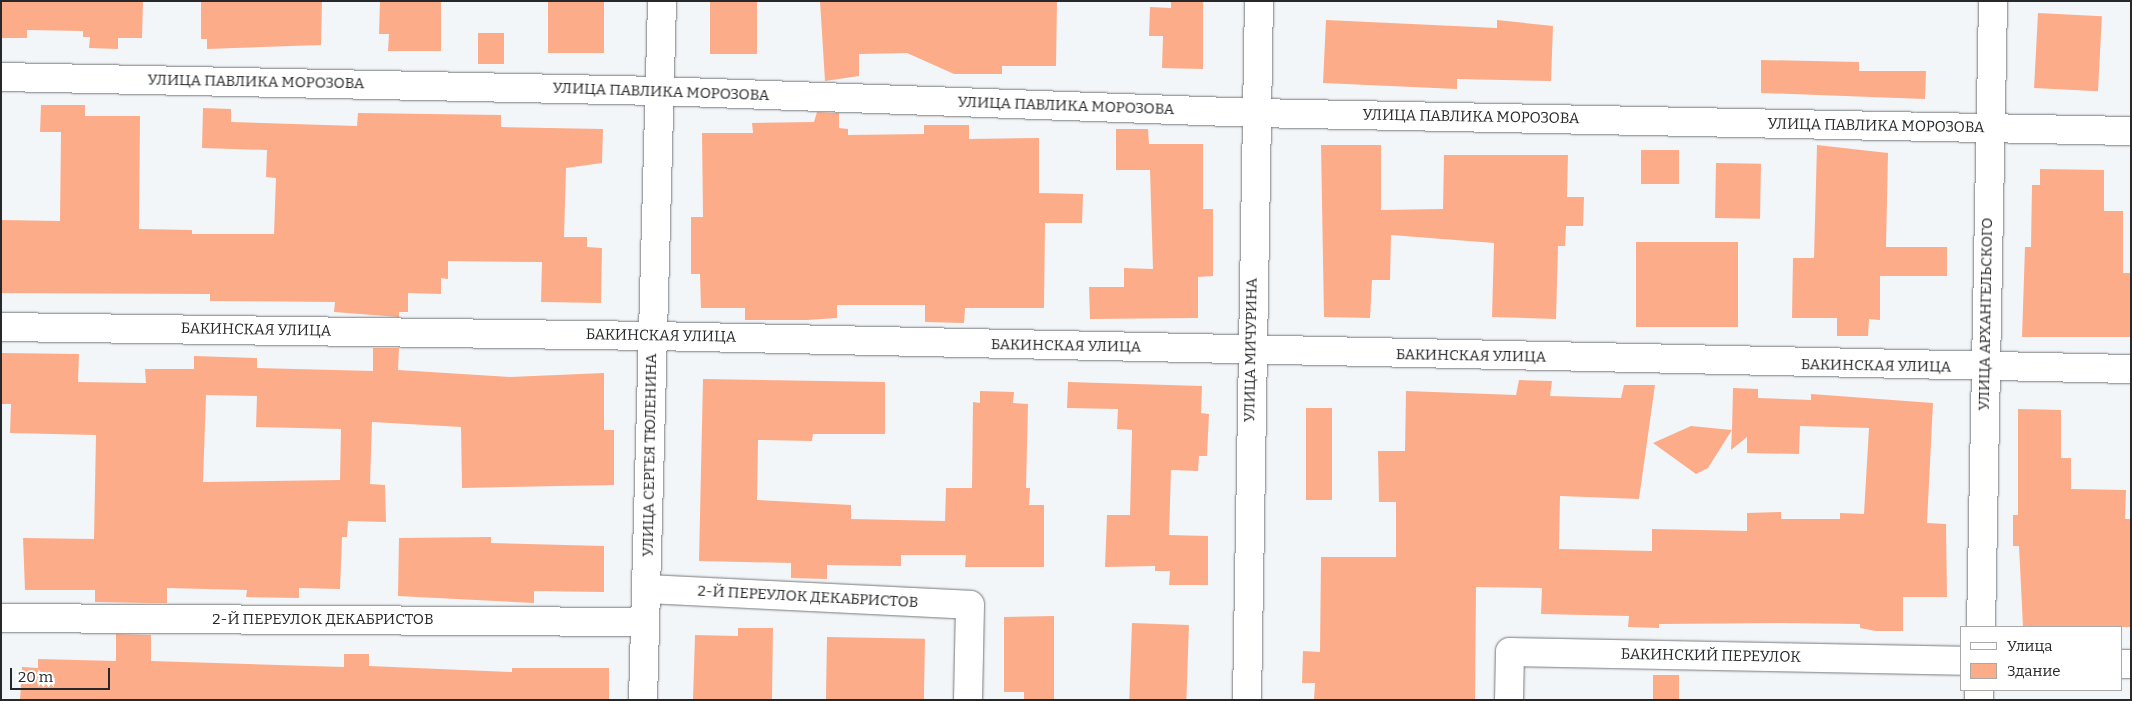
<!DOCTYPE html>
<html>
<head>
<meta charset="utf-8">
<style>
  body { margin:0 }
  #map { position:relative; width:2132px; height:701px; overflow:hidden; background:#f3f6f9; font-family:Bitter,serif }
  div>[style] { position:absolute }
  .building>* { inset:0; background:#fcac89; transform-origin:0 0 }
  .roads { filter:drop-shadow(0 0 1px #76787b) drop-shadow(0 0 1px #76787b) }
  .minor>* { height:28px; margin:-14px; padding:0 14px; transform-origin:14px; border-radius:14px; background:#fff }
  span { translate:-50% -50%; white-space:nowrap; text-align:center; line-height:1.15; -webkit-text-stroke:5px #fff; paint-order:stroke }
  .street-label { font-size:15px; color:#272829 }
  .frame { position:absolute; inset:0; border:2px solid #272829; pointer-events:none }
  .legend { position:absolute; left:1960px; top:626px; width:162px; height:65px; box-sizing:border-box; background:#fff; border:1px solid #a9a9a9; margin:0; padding:6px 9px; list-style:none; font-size:15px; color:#272829 }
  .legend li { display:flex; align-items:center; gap:10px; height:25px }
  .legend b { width:25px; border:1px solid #a9a9a9 }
  .scale { position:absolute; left:10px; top:668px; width:100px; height:22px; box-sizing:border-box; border:2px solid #272829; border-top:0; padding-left:6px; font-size:15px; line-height:18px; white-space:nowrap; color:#272829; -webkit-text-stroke:4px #fff; paint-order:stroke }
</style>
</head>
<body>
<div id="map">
  <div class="building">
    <i style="clip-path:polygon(1px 1px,143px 1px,142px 38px,118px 38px,118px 49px,89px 48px,90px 37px,83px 37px,83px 31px,27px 30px,27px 38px,1px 38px)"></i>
    <i style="clip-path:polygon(201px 1px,322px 1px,321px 45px,207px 49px,207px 39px,201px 39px)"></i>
    <i style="clip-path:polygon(380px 1px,441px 1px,441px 51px,388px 51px,389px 34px,379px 34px)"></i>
    <i style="left:548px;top:1px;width:56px;height:52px"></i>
    <i style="left:710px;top:1px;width:47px;height:53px"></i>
    <i style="clip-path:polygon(820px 1px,1057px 1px,1056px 66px,1002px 66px,1002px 74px,954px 74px,907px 53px,859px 54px,859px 76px,825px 81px)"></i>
    <i style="clip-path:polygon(1171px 1px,1203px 1px,1203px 69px,1162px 68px,1163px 36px,1149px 36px,1150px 7px,1171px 8px)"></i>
    <i style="left:2038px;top:13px;width:64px;height:75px;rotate:3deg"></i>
    <i style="clip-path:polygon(1326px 20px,1497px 28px,1497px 20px,1553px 26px,1551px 81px,1457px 79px,1457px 89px,1323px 83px)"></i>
    <i style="left:478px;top:33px;width:26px;height:31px"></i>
    <i style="clip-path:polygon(1761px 60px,1859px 62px,1859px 71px,1926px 71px,1925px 99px,1761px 93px)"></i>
    <i style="clip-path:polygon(41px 105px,85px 105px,85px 116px,140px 116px,139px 229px,192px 230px,192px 234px,274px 234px,276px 178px,266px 177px,267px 150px,202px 148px,203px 108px,231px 109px,231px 122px,357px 126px,358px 113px,501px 115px,501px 127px,603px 129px,602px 163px,566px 168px,564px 237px,587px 237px,587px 247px,602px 248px,601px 303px,541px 302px,542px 262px,448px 261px,448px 279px,441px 278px,441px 294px,408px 293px,408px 312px,399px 312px,399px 317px,334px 312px,335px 302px,210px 301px,210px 294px,1px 293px,1px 220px,60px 221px,61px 132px,40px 132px)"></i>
    <i style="clip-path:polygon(817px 112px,839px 113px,839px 128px,848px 129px,848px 135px,924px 134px,924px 125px,969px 125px,969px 139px,1039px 138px,1039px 193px,1083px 194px,1082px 223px,1045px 223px,1044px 308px,965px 308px,964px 323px,925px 322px,925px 305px,837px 305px,837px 318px,807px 320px,745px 320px,745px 308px,701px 308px,700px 274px,691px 274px,691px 217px,703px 217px,702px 133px,753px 133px,752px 123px,814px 122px)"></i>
    <i style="clip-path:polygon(1116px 129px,1148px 129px,1149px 144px,1203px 144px,1203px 209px,1213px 209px,1213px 276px,1198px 277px,1198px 318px,1090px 319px,1089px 287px,1124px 287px,1124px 268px,1153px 269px,1150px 170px,1116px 170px)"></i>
    <i style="clip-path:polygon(1321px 145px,1381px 145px,1381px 210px,1443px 209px,1444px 155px,1568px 155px,1567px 197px,1584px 197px,1583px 226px,1566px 226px,1565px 246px,1558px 246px,1556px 319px,1492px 317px,1494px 243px,1391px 235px,1390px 280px,1372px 280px,1370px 318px,1324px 317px)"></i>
    <i style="clip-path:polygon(1817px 145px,1888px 153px,1886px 247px,1947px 247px,1947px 276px,1880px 276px,1880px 320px,1869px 319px,1868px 336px,1837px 336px,1837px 318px,1792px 318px,1793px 258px,1814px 258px)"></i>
    <i style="left:1641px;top:150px;width:38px;height:34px"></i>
    <i style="left:1716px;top:163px;width:45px;height:55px;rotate:1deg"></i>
    <i style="clip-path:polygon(2040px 169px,2104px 170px,2104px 211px,2123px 211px,2123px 273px,2131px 273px,2131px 337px,2022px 337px,2025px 247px,2031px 247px,2032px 185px,2040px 185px)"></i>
    <i style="left:1636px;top:242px;width:102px;height:85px"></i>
    <i style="clip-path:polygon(evenodd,373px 348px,399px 348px,398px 370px,510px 377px,604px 373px,604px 430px,614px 430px,614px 485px,462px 488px,461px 427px,372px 422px,370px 484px,385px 485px,386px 522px,348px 521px,347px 537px,342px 537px,340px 589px,299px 588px,299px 598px,246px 597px,247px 590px,167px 588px,167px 603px,151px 603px,95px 602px,95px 590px,25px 590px,23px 538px,94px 539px,96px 435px,10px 433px,11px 404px,1px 404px,1px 353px,79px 354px,78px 382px,146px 383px,145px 369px,194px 369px,194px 356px,257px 358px,257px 368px,373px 371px,373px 348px,206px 395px,257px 396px,256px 427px,341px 429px,340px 480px,203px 482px,206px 395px)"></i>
    <i style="clip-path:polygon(703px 379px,885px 382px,885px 434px,813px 434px,812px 441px,758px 440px,757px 500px,851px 505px,851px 519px,945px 521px,946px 488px,972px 488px,973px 402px,980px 403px,980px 391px,1014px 392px,1013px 403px,1028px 404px,1026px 488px,1030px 488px,1029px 505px,1044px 505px,1044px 567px,965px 567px,966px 555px,901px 555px,901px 566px,827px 565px,827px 579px,791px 578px,791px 563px,699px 561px)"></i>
    <i style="clip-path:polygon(1519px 380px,1552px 381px,1550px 396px,1621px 398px,1624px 385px,1655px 385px,1639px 499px,1560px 496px,1559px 549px,1652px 551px,1652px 529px,1747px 531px,1747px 513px,1781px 512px,1781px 519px,1840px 519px,1840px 513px,1864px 514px,1869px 428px,1800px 426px,1799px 454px,1747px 453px,1747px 437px,1731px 450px,1732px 430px,1708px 468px,1696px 474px,1653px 443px,1691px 426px,1732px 430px,1733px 388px,1758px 389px,1758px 398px,1811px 400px,1811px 394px,1933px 403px,1927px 523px,1946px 524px,1947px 597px,1903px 597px,1903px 631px,1876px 631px,1860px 628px,1860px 624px,1779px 623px,1659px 624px,1659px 628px,1628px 627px,1629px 616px,1541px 614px,1542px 588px,1476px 587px,1475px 700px,1314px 700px,1315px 683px,1302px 683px,1303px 651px,1320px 652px,1321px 557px,1396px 557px,1396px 502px,1379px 502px,1378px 451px,1405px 451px,1406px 391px,1516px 395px)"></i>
    <i style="clip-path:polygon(1068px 382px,1202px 386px,1201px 413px,1209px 414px,1207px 456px,1199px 456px,1198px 471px,1171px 470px,1169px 535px,1208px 536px,1208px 585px,1169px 585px,1170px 571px,1155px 571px,1155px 566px,1105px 567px,1107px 515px,1130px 515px,1132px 430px,1117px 429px,1118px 409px,1067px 408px)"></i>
    <i style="left:1306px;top:408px;width:26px;height:92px"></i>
    <i style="clip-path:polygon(2018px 409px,2061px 410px,2061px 458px,2071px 458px,2071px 489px,2126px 490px,2125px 519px,2131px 519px,2131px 627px,2023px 627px,2019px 546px,2013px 546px,2013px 515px,2018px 515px)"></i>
    <i style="clip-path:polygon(491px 537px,491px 543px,604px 546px,604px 592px,534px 591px,534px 603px,398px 596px,399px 538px)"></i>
    <i style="clip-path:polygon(1054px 616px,1054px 700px,1024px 700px,1024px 692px,1004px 692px,1004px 617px)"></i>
    <i style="left:1132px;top:623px;width:57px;height:77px;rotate:2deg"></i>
    <i style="clip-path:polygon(738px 628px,773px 628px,772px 700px,693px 700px,695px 635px,738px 636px)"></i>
    <i style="clip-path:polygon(116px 634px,151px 635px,151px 661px,344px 667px,344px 654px,369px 654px,369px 666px,512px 672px,512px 668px,609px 668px,609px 700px,20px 700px,22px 667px,38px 668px,38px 659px,116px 661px)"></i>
    <i style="left:827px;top:637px;width:98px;height:63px;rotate:1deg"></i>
    <i style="left:1653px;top:675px;width:26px;height:25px"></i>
  </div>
  <div class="roads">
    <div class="minor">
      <i style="left:1px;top:77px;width:658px;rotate:1.22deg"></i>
      <i style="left:659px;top:91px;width:596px;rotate:2.11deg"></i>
      <i style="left:1255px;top:113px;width:876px;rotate:1.18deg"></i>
      <i style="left:1px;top:327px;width:652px;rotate:0.79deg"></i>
      <i style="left:653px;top:336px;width:1478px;rotate:1.28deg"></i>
      <i style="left:646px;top:589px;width:324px;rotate:2.8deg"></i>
      <i style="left:970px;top:605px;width:95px;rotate:91.2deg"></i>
      <i style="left:1px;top:618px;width:644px;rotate:0.36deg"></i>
      <i style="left:1981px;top:627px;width:626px;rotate:-88.9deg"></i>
      <i style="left:2121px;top:664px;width:10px"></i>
      <i style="left:643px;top:700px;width:699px;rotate:-88.44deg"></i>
      <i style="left:1247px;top:700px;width:699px;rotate:-89.02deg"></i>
      <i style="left:1509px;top:700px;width:48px;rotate:-88.8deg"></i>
      <i style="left:1510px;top:652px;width:451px;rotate:1.1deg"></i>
      <i style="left:1979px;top:700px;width:10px;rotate:-90deg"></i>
    </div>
  </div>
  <div class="street-label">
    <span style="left:256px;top:82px;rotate:1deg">УЛИЦА ПАВЛИКА МОРОЗОВА</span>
    <span style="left:661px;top:92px;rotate:2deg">УЛИЦА ПАВЛИКА МОРОЗОВА</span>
    <span style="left:1066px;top:106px;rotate:2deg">УЛИЦА ПАВЛИКА МОРОЗОВА</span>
    <span style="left:1471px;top:117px;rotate:1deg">УЛИЦА ПАВЛИКА МОРОЗОВА</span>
    <span style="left:1876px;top:126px;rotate:1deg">УЛИЦА ПАВЛИКА МОРОЗОВА</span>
    <span style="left:1986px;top:314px;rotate:-89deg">УЛИЦА АРХАНГЕЛЬСКОГО</span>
    <span style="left:256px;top:330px;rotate:1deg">БАКИНСКАЯ УЛИЦА</span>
    <span style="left:661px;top:336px;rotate:1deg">БАКИНСКАЯ УЛИЦА</span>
    <span style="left:1066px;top:346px;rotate:1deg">БАКИНСКАЯ УЛИЦА</span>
    <span style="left:1251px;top:350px;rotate:-89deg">УЛИЦА МИЧУРИНА</span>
    <span style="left:1471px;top:356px;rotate:1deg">БАКИНСКАЯ УЛИЦА</span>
    <span style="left:1876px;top:366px;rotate:1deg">БАКИНСКАЯ УЛИЦА</span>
    <span style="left:650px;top:455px;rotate:-89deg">УЛИЦА СЕРГЕЯ ТЮЛЕНИНА</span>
    <span style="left:808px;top:597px;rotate:3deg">2-Й ПЕРЕУЛОК ДЕКАБРИСТОВ</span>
    <span style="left:323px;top:620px">2-Й ПЕРЕУЛОК ДЕКАБРИСТОВ</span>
    <span style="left:1711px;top:656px;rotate:1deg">БАКИНСКИЙ ПЕРЕУЛОК</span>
  </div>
  <div class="frame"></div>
  <ul class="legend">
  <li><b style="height:6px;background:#fff"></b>Улица</li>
  <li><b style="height:14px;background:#fcac89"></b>Здание</li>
  </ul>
  <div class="scale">20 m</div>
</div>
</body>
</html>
